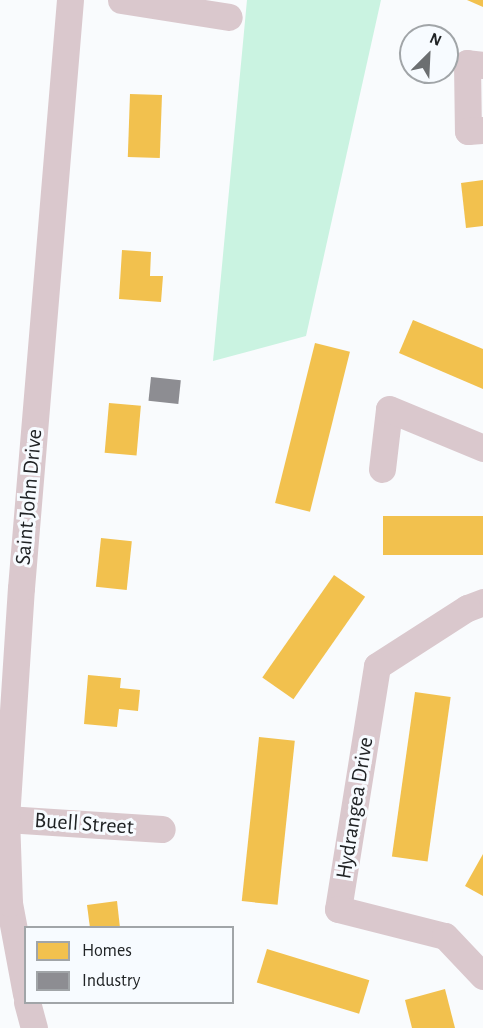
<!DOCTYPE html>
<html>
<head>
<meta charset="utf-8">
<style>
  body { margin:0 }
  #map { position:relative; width:483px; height:1028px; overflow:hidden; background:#f9fbfd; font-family:"Alegreya Sans",sans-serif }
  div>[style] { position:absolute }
  .green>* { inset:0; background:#caf3e1 }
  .homes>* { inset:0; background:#f2c14e; transform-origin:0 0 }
  .industry>* { inset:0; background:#8d8d92; transform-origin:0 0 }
  .minor>* { height:27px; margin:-13.5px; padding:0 13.5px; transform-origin:13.5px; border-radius:13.5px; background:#dac8cd }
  span { translate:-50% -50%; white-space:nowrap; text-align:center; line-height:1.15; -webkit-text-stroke:6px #f7fbff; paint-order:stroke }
  .street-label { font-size:22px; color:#202325 }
  .legend { position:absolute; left:24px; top:926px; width:210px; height:78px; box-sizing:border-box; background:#f7fbff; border:2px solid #a1a5a8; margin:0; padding:8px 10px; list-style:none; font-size:18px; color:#202325 }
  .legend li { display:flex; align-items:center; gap:12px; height:30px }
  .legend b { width:30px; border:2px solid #a1a5a8 }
  .north { position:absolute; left:399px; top:24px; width:60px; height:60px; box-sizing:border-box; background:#f7fbff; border:2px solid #a1a5a8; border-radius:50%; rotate:24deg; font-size:16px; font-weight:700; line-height:24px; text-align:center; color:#202325 }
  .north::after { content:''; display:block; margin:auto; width:21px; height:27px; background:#6c6f71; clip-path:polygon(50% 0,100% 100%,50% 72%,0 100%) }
</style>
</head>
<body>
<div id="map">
  <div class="green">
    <i style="clip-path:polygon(247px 0,381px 0,306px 336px,213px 361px)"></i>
  </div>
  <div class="homes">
    <i style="clip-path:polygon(467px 0,483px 0,483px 7px)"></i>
    <i style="left:130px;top:94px;width:32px;height:63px;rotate:2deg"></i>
    <i style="clip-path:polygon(483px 180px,483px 226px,466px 228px,461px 183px)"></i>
    <i style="clip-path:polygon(122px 250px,151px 252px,150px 276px,163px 276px,161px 302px,119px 299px)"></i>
    <i style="clip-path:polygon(413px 320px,483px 349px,483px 389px,399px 353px)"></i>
    <i style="left:315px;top:343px;width:36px;height:165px;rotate:14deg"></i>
    <i style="left:109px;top:403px;width:32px;height:50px;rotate:5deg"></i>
    <i style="left:483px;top:516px;width:39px;height:100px;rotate:90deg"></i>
    <i style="left:101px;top:538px;width:31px;height:49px;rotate:6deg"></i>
    <i style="left:334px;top:575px;width:38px;height:125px;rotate:35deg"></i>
    <i style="clip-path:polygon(88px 675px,121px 678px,120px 688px,140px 690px,138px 711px,119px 709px,117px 727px,84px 724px)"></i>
    <i style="left:415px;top:692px;width:36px;height:166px;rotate:8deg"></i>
    <i style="left:259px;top:737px;width:36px;height:165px;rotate:6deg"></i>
    <i style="clip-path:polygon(483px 854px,483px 896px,465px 886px)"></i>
    <i style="clip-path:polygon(117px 901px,120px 928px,90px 928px,87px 905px)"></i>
    <i style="left:267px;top:949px;width:107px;height:35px;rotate:17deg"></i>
    <i style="clip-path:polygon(445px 989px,455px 1028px,412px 1028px,405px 1000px)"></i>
  </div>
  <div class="industry">
    <i style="left:151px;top:377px;width:30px;height:24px;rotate:6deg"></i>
  </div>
  <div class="minor">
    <i style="left:121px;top:0;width:109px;rotate:8.9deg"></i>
    <i style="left:483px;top:65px;width:16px;rotate:-173deg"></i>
    <i style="left:467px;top:63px;width:68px;rotate:89.2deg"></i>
    <i style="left:468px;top:131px;width:15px;rotate:-4deg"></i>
    <i style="left:382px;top:469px;width:60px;rotate:-83.3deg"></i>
    <i style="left:389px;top:409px;width:102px;rotate:22.5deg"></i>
    <i style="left:483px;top:602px;width:17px;rotate:159deg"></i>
    <i style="left:467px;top:608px;width:107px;rotate:147.2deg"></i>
    <i style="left:377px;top:666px;width:246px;rotate:99.1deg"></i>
    <i style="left:338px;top:909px;width:110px;rotate:14.2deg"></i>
    <i style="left:445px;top:936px;width:55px;rotate:46.5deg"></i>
    <i style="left:6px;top:819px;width:156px;rotate:3.7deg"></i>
    <i style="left:26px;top:994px;width:93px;rotate:-100.6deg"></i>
    <i style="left:9px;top:903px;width:84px;rotate:-92deg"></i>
    <i style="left:6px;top:819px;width:231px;rotate:-86.3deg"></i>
    <i style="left:21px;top:588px;width:590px;rotate:-85.24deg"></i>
    <i style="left:27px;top:1002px;width:27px;rotate:75deg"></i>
  </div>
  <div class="street-label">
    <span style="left:29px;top:497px;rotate:-85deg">Saint John Drive</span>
    <span style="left:355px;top:808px;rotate:-81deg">Hydrangea Drive</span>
    <span style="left:84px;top:824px;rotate:4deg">Buell Street</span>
  </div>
  <ul class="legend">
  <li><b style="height:16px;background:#f2c14e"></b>Homes</li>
  <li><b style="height:16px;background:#8d8d92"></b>Industry</li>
  </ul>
  <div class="north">N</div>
</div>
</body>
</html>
